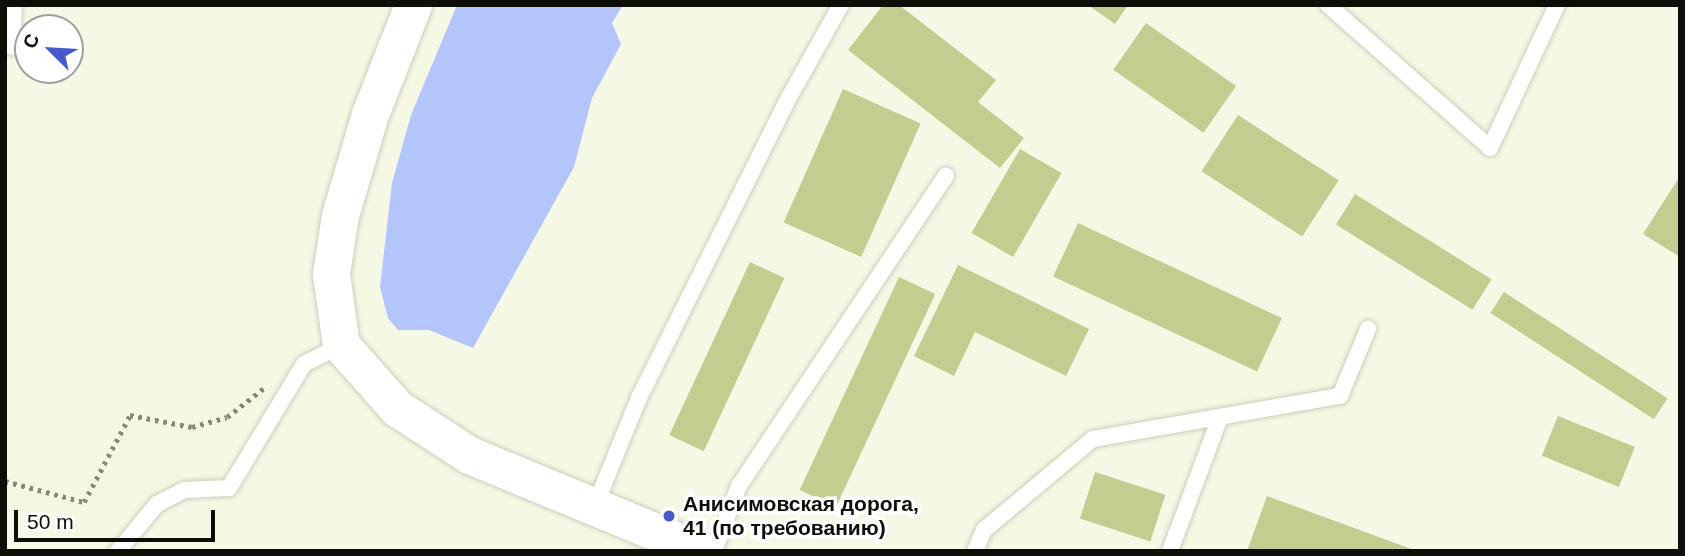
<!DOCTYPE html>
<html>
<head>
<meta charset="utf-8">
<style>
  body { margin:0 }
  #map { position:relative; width:1685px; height:556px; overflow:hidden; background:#f5f8e4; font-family:Helvetica,sans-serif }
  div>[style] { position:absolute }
  .forest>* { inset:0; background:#b4c5fc }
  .building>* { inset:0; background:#c4cc8f; transform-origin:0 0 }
  .path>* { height:4.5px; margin-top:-2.25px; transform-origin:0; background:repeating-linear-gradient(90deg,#87887b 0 3.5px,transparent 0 8.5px) }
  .roads { filter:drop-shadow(0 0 2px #cbcebb) drop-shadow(0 0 2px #cbcebb) }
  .service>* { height:16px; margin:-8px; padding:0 8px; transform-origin:8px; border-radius:8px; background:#fff }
  .tertiary>* { height:37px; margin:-18.5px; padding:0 18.5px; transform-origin:18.5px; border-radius:18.5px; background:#fff }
  .dots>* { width:19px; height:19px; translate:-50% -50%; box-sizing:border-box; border:4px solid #fff; border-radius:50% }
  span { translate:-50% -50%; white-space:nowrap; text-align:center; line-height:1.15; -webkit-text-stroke:7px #fff; paint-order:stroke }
  .poi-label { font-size:21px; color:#0e0e08; font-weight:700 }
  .left { translate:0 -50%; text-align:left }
  .frame { position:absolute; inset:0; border:7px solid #0e0e08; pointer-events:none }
  .north { position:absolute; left:14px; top:14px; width:70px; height:70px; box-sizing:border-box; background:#fff; border:2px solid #9f9f9c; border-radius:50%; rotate:294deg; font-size:19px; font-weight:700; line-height:28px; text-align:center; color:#0e0e08 }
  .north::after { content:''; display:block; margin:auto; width:24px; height:32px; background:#4659cd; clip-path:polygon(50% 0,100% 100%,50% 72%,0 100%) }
  .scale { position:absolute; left:14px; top:510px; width:201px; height:32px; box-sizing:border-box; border:4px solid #0e0e08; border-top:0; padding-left:9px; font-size:21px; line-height:24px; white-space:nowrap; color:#0e0e08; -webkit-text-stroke:5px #fff; paint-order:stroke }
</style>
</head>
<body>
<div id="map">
  <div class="forest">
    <i style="clip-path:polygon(457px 5px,623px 5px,612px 23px,621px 44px,592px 98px,574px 167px,473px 348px,429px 330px,398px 330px,388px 318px,380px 287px,392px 183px,411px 115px)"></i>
  </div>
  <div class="building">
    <i style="clip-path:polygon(883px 5px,899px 5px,996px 80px,978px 102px,1024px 138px,1000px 168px,848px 50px)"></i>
    <i style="clip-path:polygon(1088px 5px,1128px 5px,1115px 24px)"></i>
    <i style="left:1146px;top:23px;width:110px;height:57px;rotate:35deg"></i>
    <i style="left:843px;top:89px;width:85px;height:146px;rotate:24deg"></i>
    <i style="left:1238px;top:115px;width:120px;height:67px;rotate:33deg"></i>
    <i style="left:1020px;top:149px;width:48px;height:97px;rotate:30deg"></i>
    <i style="clip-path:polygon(1680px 176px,1680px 257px,1643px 234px)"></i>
    <i style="left:1355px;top:194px;width:161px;height:36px;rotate:32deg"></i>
    <i style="left:1078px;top:223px;width:225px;height:59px;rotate:25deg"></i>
    <i style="left:750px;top:262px;width:38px;height:191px;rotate:25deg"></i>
    <i style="clip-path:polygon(958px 265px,1089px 329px,1066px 376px,975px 332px,954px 376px,914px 356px)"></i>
    <i style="left:899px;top:277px;width:40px;height:235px;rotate:25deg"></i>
    <i style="left:1504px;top:292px;width:195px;height:25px;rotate:33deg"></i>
    <i style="left:1558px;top:416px;width:83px;height:43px;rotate:22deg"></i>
    <i style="left:1095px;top:472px;width:74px;height:49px;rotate:18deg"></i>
    <i style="clip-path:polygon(1267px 496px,1414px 550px,1414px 551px,1247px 551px)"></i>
  </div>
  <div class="path">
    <i style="left:5px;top:481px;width:82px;rotate:14.9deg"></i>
    <i style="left:84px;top:502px;width:98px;rotate:-62.1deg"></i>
    <i style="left:130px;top:415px;width:63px;rotate:11deg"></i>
    <i style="left:192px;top:427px;width:36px;rotate:-16deg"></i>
    <i style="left:227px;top:417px;width:47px;rotate:-38.1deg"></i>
  </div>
  <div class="roads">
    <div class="service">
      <i style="left:1328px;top:5px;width:216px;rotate:41.4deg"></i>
      <i style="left:1490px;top:148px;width:158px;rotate:-64.9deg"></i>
      <i style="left:12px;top:47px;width:42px;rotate:-87.3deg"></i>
      <i style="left:594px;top:508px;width:119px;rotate:-67.8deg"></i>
      <i style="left:639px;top:398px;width:334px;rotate:-63.5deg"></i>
      <i style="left:788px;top:99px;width:108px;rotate:-60.6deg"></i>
      <i style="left:118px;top:551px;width:61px;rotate:-50.3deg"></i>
      <i style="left:157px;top:504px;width:30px;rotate:-27deg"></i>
      <i style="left:184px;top:490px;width:45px;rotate:-2.5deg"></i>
      <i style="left:229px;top:488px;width:145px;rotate:-58.8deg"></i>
      <i style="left:304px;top:364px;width:42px;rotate:-27.2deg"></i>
      <i style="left:714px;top:551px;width:70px;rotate:-69deg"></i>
      <i style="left:739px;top:486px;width:373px;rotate:-56.3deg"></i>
      <i style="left:975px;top:551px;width:23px;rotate:-67deg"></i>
      <i style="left:984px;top:530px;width:142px;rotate:-39.9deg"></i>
      <i style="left:1093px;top:439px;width:251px;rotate:-9.9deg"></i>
      <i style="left:1340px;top:396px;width:73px;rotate:-67.3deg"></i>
      <i style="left:1170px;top:551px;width:143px;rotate:-69.5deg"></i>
    </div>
    <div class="tertiary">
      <i style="left:413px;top:5px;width:117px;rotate:111.5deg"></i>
      <i style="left:370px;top:114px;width:105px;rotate:106.5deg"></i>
      <i style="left:340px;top:215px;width:60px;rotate:98.7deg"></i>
      <i style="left:331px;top:274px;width:72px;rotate:82deg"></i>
      <i style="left:341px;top:345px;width:84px;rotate:48.4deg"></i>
      <i style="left:397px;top:408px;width:86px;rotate:33.1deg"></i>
      <i style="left:469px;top:455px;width:252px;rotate:22.4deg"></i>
    </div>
  </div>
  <div class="dots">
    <i style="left:669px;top:516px;background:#4659cd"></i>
  </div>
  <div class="poi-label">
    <span class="left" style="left:683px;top:516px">Анисимовская дорога,<br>41 (по требованию)</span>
  </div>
  <div class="frame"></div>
  <div class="north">С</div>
  <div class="scale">50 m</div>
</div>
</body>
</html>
